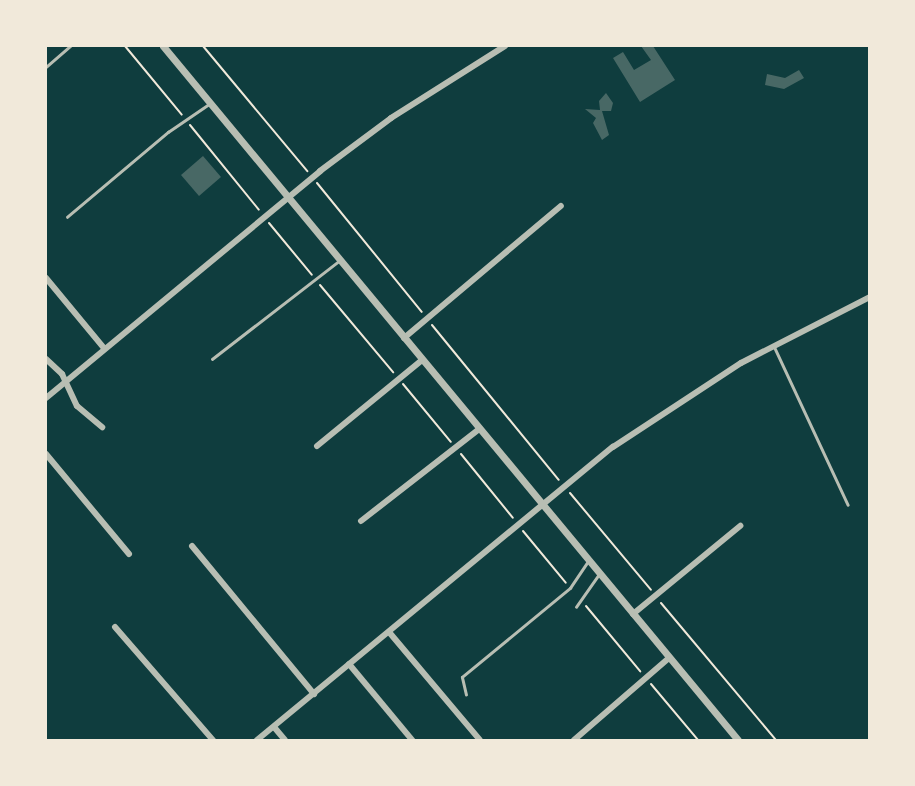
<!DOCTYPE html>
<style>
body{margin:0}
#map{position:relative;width:915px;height:786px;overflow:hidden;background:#0f3d3e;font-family:Ubuntu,sans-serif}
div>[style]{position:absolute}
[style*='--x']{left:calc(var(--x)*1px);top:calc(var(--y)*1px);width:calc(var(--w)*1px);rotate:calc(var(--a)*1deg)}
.building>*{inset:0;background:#486865}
.path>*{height:2px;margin:-1px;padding:0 1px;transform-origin:1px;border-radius:1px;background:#f1e9da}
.service>*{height:2.5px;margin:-1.25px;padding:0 1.25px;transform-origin:1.25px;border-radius:1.25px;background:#b8beb3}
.minor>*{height:6px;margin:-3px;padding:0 3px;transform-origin:3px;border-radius:3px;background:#b8beb3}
.tertiary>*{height:7px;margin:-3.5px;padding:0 3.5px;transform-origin:3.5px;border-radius:3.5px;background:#b8beb3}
span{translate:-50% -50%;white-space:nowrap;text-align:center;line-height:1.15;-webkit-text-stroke:5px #f1e9da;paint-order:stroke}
.frame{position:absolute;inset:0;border:47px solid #f1e9da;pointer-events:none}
</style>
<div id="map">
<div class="building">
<div style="clip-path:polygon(641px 46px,653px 46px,675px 80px,640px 102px,613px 58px,623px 52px,634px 70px,651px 60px)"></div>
<div style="clip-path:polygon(799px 70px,804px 78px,784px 89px,765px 85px,767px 74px,785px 78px)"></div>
<div style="clip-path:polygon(606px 93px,613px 103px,611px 111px,602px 111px,609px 135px,602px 140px,593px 123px,596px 118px,585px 109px,600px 110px,599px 101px)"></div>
<div style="clip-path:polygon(203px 156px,221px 177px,199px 196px,181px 175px)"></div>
</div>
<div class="path">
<div style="--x:125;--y:46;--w:89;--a:50.4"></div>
<div style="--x:203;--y:46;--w:163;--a:50.2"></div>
<div style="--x:190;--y:125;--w:109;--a:50.9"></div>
<div style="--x:317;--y:183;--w:166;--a:50.9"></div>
<div style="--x:269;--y:223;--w:67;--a:50.4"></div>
<div style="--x:320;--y:285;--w:114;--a:50"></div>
<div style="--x:432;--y:325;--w:200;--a:50.7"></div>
<div style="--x:403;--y:384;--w:75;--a:50.4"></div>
<div style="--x:461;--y:454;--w:82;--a:50.9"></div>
<div style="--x:570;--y:493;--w:126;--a:50.1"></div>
<div style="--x:523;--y:531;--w:67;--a:50.4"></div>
<div style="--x:661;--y:603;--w:179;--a:50"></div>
<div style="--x:586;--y:606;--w:85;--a:50.3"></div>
<div style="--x:651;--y:684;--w:73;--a:50"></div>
</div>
<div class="service">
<div style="--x:46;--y:67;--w:32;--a:-41"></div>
<div style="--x:67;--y:217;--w:132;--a:-40.1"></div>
<div style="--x:168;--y:132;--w:50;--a:-34.3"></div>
<div style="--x:774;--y:346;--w:175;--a:65"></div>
<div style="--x:212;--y:359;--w:162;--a:-37.7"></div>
<div style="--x:576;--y:607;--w:38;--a:-55"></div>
<div style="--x:466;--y:695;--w:18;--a:-103"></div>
<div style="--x:462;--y:677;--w:140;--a:-39.5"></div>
<div style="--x:570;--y:588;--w:32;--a:-56"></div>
</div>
<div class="minor">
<div style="--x:46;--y:278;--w:91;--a:50.4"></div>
<div style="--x:404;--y:338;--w:205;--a:-40.1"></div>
<div style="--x:46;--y:359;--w:22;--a:43"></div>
<div style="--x:62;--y:374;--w:35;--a:65"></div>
<div style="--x:77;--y:406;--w:33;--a:40"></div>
<div style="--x:46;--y:398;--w:356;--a:-39.6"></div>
<div style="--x:320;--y:171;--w:89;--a:-36.7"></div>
<div style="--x:391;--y:118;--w:135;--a:-32.3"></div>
<div style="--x:317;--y:446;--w:136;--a:-39.3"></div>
<div style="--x:46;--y:454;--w:130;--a:50.3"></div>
<div style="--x:361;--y:521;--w:150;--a:-37.9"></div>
<div style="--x:192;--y:546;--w:192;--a:50.5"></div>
<div style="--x:633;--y:614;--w:139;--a:-39.4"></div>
<div style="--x:115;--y:627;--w:150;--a:49.1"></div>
<div style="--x:389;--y:632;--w:141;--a:49.9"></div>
<div style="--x:349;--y:664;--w:99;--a:50.3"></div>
<div style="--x:274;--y:727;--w:17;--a:50"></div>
<div style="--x:257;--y:740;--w:461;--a:-39.5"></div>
<div style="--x:613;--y:447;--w:153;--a:-33.3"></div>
<div style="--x:741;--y:363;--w:145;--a:-27.1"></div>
<div style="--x:574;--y:740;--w:125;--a:-40.8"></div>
</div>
<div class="tertiary">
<div style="--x:163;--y:46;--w:901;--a:50.36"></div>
</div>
<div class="frame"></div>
</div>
